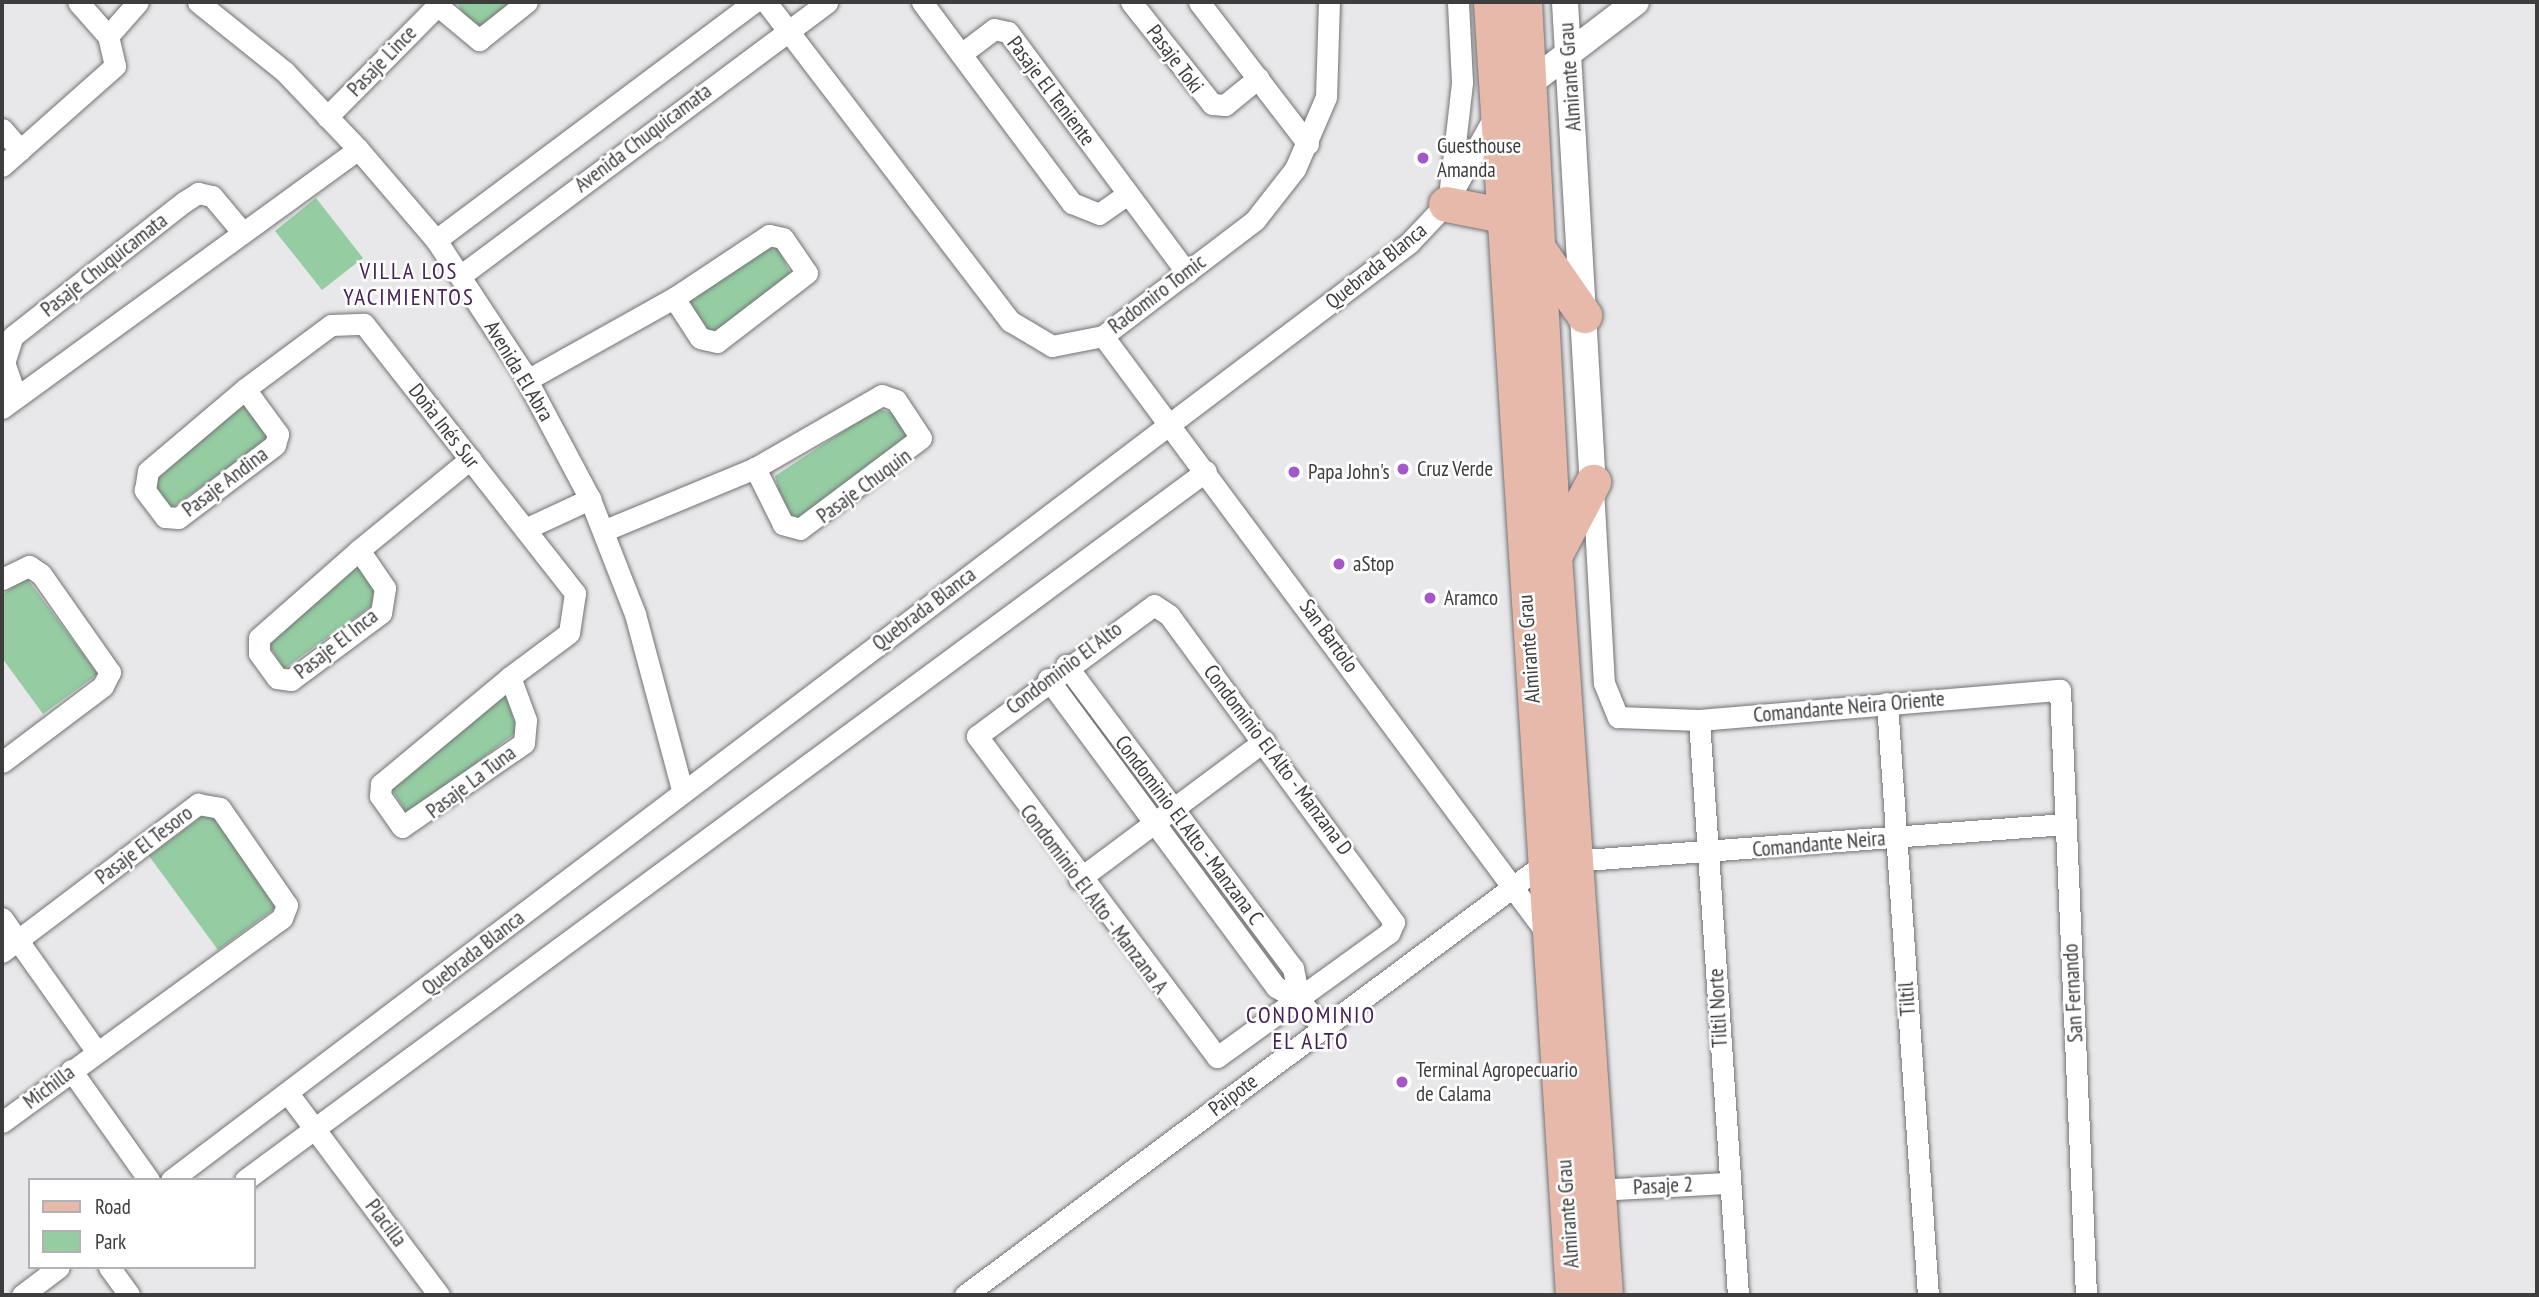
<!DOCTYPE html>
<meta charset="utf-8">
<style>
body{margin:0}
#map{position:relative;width:2539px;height:1297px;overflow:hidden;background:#e8e8ea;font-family:"PT Sans Narrow",sans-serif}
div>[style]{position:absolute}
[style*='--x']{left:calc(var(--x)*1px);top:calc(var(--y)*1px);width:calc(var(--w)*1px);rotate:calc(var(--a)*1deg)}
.green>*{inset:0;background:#95cca2}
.roads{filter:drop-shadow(0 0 2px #727274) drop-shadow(0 0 2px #727274)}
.minor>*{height:21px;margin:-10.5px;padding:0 10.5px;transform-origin:10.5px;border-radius:10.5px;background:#fff}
.tertiary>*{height:26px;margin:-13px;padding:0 13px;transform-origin:13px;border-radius:13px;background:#fff}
.primary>*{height:35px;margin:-17.5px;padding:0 17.5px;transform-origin:17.5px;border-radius:17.5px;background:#e6b9aa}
.dots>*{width:19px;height:19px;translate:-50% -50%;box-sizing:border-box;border:4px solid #fff;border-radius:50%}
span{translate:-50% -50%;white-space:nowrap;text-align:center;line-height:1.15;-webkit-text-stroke:5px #fff;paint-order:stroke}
.street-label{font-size:21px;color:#3d3d3e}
.poi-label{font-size:21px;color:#3d3d3e}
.left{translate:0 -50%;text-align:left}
.neighbourhood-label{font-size:23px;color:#472258;letter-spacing:2px}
.frame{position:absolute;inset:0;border:4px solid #3d3d3e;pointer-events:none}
.legend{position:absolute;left:28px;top:1178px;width:228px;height:91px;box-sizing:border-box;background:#fff;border:2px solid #b1b1b2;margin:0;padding:9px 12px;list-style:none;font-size:21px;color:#3d3d3e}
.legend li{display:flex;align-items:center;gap:14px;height:35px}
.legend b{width:35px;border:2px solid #b1b1b2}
</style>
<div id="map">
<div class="green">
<div style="clip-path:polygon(457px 2px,515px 2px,488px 26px,470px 26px)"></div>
<div style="clip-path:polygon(316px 198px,363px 258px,322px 290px,275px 231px)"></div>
<div style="clip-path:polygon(778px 248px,792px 277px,714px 332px,702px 330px,687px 304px,763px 249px)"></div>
<div style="clip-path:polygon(244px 402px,268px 439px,170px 509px,153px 483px)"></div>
<div style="clip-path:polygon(877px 409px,893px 413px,909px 440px,801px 520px,783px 511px,775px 476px)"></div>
<div style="clip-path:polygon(357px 561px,382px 598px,284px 669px,267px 642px)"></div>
<div style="clip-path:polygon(26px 577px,98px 674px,43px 714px,2px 658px,2px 595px)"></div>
<div style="clip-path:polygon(504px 689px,518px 731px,408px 815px,391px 788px)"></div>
<div style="clip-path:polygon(209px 811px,278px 906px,218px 950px,149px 856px)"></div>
</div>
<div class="roads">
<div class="minor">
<div style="--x:198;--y:2;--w:112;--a:38.8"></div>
<div style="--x:285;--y:72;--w:106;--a:46.5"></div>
<div style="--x:358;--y:149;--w:120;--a:49.4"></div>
<div style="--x:436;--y:240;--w:157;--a:56.7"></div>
<div style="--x:522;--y:371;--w:145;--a:62"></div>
<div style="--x:590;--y:499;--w:123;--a:68.6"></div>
<div style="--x:635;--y:614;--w:181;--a:75"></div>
<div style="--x:766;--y:2;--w:402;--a:52.6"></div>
<div style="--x:1010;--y:321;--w:49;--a:30.8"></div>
<div style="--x:1052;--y:346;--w:52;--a:-11.1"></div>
<div style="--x:1103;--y:336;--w:191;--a:-37.3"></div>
<div style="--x:1255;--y:220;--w:65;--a:-51.9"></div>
<div style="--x:1295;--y:169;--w:78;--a:-66.7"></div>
<div style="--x:1326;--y:97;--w:95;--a:-88.2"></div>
<div style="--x:922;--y:2;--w:251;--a:53.3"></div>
<div style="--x:1072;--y:203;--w:29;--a:22"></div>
<div style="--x:1099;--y:214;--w:35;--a:-35"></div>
<div style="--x:1131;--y:2;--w:130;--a:51.5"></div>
<div style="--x:1212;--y:104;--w:13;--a:4"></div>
<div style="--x:1225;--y:105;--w:43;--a:-39.3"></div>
<div style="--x:1199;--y:2;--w:179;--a:52.5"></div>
<div style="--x:437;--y:5;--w:55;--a:39.8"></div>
<div style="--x:479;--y:40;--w:61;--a:-38.4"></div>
<div style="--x:108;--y:36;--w:45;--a:-48.6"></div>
<div style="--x:961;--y:54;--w:41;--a:-37.1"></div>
<div style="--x:994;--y:29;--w:14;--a:12"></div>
<div style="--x:1008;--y:32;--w:300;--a:53.4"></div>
<div style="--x:327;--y:117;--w:162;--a:-45.3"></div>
<div style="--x:2;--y:129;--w:28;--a:49"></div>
<div style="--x:2;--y:166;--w:151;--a:-41.5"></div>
<div style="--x:115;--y:66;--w:31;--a:-103"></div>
<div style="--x:108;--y:36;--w:45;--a:-131.4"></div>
<div style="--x:1450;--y:188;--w:107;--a:-83.5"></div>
<div style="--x:1462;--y:82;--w:80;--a:-92.9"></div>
<div style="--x:436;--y:240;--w:397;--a:-36.8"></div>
<div style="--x:460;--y:276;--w:458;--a:-36.7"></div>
<div style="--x:1103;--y:336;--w:746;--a:53.39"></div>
<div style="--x:527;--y:380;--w:168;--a:-29.2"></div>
<div style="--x:674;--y:298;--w:114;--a:-33.6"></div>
<div style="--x:769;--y:235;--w:14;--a:12"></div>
<div style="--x:783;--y:238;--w:42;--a:55.6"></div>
<div style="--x:807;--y:273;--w:113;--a:142.5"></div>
<div style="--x:717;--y:342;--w:17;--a:-167"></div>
<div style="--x:700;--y:338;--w:48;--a:-123"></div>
<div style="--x:245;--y:389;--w:107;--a:-36.7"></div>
<div style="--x:331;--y:325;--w:33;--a:-2"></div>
<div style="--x:364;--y:324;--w:342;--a:51.9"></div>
<div style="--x:575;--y:593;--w:40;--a:98.5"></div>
<div style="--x:569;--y:633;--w:74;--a:143.3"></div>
<div style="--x:245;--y:389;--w:56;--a:53.7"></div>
<div style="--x:278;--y:434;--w:11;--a:105"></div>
<div style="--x:275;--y:445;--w:121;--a:143"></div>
<div style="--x:178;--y:518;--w:13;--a:-176"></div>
<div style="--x:165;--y:517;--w:34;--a:-127"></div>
<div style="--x:145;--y:490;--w:19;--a:-81"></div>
<div style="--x:148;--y:471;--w:127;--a:-40.2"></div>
<div style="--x:16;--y:397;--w:36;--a:-109"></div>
<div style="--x:4;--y:363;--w:28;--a:-72"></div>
<div style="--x:13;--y:336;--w:217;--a:-38.1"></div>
<div style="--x:184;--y:202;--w:17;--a:-33"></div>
<div style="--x:198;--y:193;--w:14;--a:12"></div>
<div style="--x:212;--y:196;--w:48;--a:50"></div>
<div style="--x:2;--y:408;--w:440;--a:-36"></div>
<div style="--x:1593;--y:488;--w:195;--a:86.8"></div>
<div style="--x:1604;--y:683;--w:37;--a:68"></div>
<div style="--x:1618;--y:717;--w:81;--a:2.1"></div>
<div style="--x:1699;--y:720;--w:362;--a:-4.8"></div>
<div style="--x:2060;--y:690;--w:606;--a:87.54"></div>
<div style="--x:525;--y:529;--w:72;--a:-24.8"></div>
<div style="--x:603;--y:531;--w:165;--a:-22.5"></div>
<div style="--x:755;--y:468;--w:146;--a:-29.9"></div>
<div style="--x:882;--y:395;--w:15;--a:20"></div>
<div style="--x:896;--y:400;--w:45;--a:56.7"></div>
<div style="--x:921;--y:438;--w:151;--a:143.1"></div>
<div style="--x:800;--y:529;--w:18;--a:-164"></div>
<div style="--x:783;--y:524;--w:63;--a:-116.6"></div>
<div style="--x:359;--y:550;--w:46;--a:55.6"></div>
<div style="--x:385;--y:588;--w:25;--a:99"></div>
<div style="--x:381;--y:613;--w:112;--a:143.3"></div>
<div style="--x:291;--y:680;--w:14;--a:-172"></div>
<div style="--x:277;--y:678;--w:31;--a:-126"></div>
<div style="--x:259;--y:653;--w:15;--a:-90"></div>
<div style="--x:259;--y:638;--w:133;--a:-41.3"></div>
<div style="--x:359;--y:550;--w:144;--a:-39.3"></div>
<div style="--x:2;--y:579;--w:30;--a:-26"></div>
<div style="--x:29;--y:566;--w:14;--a:34"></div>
<div style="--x:41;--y:574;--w:120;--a:54.9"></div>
<div style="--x:110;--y:672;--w:16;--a:117"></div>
<div style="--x:103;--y:686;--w:126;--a:143"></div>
<div style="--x:1154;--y:605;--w:18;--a:34"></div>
<div style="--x:1169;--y:615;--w:381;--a:53.8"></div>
<div style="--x:1394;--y:922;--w:12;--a:114"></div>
<div style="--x:1389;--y:933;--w:212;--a:144.2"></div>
<div style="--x:1217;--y:1057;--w:401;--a:-126.8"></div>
<div style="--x:977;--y:736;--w:220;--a:-36.5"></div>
<div style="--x:1066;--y:665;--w:379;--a:53.2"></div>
<div style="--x:1293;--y:968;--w:33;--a:79"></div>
<div style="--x:510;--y:677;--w:46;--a:69.6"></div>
<div style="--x:526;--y:720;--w:23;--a:95"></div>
<div style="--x:524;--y:743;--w:148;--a:145.5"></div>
<div style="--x:402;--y:827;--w:38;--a:-125"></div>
<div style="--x:380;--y:796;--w:12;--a:-85"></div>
<div style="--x:381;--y:784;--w:168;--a:-39.7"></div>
<div style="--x:1048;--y:679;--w:383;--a:53.5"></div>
<div style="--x:1276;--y:987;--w:26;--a:29"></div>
<div style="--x:1299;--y:1000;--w:37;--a:49"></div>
<div style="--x:1887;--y:703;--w:593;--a:86.04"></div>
<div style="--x:1699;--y:720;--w:576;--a:86.12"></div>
<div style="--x:1079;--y:879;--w:231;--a:-36.7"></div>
<div style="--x:2;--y:918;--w:163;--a:54.7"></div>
<div style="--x:2;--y:952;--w:246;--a:-37.1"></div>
<div style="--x:198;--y:804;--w:22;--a:10"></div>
<div style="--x:220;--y:808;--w:118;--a:55.4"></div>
<div style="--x:287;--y:905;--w:14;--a:111"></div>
<div style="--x:282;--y:918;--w:346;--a:143.9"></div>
<div style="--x:71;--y:1070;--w:135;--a:54.7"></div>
<div style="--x:290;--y:1096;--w:249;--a:53.2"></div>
<div style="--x:171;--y:1180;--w:1553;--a:-37.12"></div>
<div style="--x:1409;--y:243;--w:54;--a:-46.5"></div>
<div style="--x:1446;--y:204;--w:99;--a:-61.1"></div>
<div style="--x:245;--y:1180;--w:1194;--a:-36.42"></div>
<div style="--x:1598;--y:1190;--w:131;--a:-3.1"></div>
<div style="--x:109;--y:1267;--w:34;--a:54"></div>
<div style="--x:22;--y:1295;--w:46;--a:-37.1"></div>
<div style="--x:965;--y:1295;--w:723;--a:-36.68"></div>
<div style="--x:1545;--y:863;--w:521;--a:-4.29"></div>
</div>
<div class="tertiary">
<div style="--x:1565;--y:2;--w:481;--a:86.7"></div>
<div style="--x:1518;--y:92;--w:148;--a:-37.3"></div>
</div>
<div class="primary">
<div style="--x:1491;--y:2;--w:1296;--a:86.37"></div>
<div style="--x:1524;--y:2;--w:555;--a:86.9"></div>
<div style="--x:1554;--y:556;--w:741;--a:86.05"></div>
<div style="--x:1446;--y:204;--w:57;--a:11.1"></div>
<div style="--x:1537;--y:247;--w:83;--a:55.3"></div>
<div style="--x:1554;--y:556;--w:84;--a:-62.2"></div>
</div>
</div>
<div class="dots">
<div style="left:1423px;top:158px;background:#a556c8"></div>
<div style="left:1403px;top:469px;background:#a556c8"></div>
<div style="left:1294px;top:472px;background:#a556c8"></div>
<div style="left:1339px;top:564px;background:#a556c8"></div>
<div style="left:1430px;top:598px;background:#a556c8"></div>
<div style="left:1402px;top:1082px;background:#a556c8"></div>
</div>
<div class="street-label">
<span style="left:1175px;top:59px;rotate:53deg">Pasaje Toki</span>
<span style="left:382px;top:61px;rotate:-46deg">Pasaje Lince</span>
<span style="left:1570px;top:77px;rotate:-94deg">Almirante Grau</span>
<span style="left:1051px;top:91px;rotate:53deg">Pasaje El Teniente</span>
<span style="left:643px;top:138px;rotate:-37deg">Avenida Chuquicamata</span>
<span style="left:104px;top:265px;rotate:-38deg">Pasaje Chuquicamata</span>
<span style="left:1376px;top:266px;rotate:-39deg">Quebrada Blanca</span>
<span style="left:1157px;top:294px;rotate:-37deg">Radomiro Tomic</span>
<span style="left:519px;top:371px;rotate:59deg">Avenida El Abra</span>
<span style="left:444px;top:426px;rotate:52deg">Doña Inés Sur</span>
<span style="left:225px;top:482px;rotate:-37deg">Pasaje Andina</span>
<span style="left:864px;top:486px;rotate:-36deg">Pasaje Chuquin</span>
<span style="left:924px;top:609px;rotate:-37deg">Quebrada Blanca</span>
<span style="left:1329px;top:636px;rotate:54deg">San Bartolo</span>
<span style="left:336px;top:644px;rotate:-38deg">Pasaje El Inca</span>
<span style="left:1529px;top:649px;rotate:-94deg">Almirante Grau</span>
<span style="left:1064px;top:668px;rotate:-37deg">Condominio El Alto</span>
<span style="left:1849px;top:707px;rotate:-5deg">Comandante Neira Oriente</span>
<span style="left:1278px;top:760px;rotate:53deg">Condominio El Alto - Manzana D</span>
<span style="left:471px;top:782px;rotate:-37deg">Pasaje La Tuna</span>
<span style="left:1189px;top:830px;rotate:53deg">Condominio El Alto - Manzana C</span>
<span style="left:1819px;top:844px;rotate:-5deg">Comandante Neira</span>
<span style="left:144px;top:845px;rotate:-37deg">Pasaje El Tesoro</span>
<span style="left:1094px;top:899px;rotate:53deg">Condominio El Alto - Manzana A</span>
<span style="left:473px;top:953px;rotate:-38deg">Quebrada Blanca</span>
<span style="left:2073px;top:993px;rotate:-93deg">San Fernando</span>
<span style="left:1907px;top:999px;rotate:-94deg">Tiltil</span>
<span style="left:1718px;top:1008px;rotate:-93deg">Tiltil Norte</span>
<span style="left:49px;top:1087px;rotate:-37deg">Michilla</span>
<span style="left:1233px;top:1095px;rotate:-37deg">Paipote</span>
<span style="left:1663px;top:1186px;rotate:-3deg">Pasaje 2</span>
<span style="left:1568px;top:1214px;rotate:-94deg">Almirante Grau</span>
<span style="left:386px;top:1223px;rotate:53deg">Placilla</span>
</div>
<div class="poi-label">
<span class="left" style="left:1437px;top:158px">Guesthouse<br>Amanda</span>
<span class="left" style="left:1417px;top:469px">Cruz Verde</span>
<span class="left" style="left:1308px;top:472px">Papa John's</span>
<span class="left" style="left:1353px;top:564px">aStop</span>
<span class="left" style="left:1444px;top:598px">Aramco</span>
<span class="left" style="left:1416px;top:1082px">Terminal Agropecuario<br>de Calama</span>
</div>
<div class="neighbourhood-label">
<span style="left:409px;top:284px">VILLA LOS<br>YACIMIENTOS</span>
<span style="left:1311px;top:1028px">CONDOMINIO<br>EL ALTO</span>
</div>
<div class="frame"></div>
<ul class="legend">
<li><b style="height:9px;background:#e6b9aa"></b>Road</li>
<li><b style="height:19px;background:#95cca2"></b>Park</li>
</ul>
</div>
